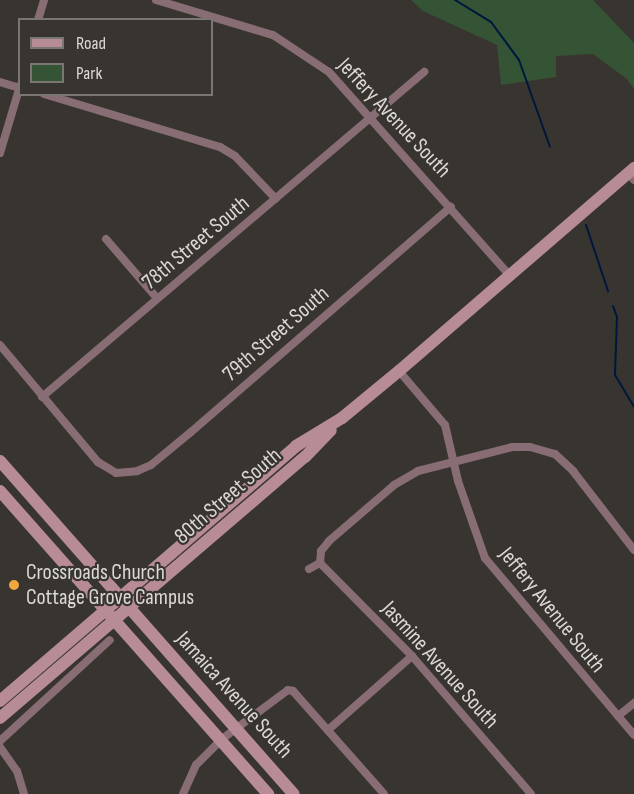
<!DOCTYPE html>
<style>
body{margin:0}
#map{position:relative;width:634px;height:794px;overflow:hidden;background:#383531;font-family:"Sofia Sans Condensed",sans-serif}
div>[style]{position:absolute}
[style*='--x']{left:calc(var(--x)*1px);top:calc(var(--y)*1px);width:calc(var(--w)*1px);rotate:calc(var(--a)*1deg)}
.green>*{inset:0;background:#355335}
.stream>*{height:2px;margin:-1px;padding:0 1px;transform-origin:1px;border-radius:1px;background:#00173d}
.street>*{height:8px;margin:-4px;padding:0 4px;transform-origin:4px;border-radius:4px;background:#896d74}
.secondary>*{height:12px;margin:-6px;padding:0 6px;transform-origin:6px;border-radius:6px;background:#b88c96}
.dots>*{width:16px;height:16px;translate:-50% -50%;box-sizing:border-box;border:3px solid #383531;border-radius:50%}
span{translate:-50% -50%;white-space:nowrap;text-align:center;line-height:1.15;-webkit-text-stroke:4.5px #383531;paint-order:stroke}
.street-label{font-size:22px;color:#dbd8d6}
.poi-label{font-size:22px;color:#dbd8d6}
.left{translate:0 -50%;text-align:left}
.legend{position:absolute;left:18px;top:18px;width:195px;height:78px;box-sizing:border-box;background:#383531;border:2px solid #797673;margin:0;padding:8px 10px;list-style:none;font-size:18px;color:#dbd8d6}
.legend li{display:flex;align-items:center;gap:12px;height:30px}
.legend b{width:30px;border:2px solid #797673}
</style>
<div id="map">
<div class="green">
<div style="clip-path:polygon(411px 0,593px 0,634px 43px,634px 89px,627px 79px,593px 54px,556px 56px,556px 77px,501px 85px,497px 45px,423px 11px)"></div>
</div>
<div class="stream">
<div style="--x:455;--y:0;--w:42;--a:31.4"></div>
<div style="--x:491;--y:22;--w:47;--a:53.6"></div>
<div style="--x:519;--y:60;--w:92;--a:70.4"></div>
<div style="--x:586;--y:225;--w:70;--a:71.6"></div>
<div style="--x:613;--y:306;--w:12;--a:70"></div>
<div style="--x:617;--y:317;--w:58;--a:92"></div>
<div style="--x:615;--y:375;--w:37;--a:59"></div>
</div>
<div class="street">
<div style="--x:156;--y:0;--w:122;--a:16.7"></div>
<div style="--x:273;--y:35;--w:67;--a:33.5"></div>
<div style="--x:329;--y:72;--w:273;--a:48.4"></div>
<div style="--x:38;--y:20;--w:21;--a:-73"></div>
<div style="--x:0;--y:82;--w:21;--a:17"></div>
<div style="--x:44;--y:94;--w:184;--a:16.8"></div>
<div style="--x:220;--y:147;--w:17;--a:31"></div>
<div style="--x:235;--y:156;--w:59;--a:46.4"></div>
<div style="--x:0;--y:153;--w:70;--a:-73.4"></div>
<div style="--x:628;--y:173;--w:9;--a:49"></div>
<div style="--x:106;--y:239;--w:78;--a:49.2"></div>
<div style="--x:0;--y:345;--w:153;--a:50.1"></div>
<div style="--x:98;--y:462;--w:21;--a:31"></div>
<div style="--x:116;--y:473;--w:21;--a:-5"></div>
<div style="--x:137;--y:471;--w:15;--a:-23"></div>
<div style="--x:151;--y:465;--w:52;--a:-39.5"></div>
<div style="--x:191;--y:432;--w:344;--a:-40.9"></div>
<div style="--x:399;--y:371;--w:71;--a:49.6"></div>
<div style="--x:445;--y:425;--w:57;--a:76.9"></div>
<div style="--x:458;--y:481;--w:82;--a:70.7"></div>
<div style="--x:485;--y:558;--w:231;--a:49.9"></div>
<div style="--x:42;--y:397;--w:502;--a:-40.39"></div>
<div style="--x:320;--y:563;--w:12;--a:-85"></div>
<div style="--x:321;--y:551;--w:13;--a:-51"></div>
<div style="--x:329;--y:541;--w:86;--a:-40.7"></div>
<div style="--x:394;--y:485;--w:28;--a:-30"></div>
<div style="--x:418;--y:471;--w:97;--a:-14.3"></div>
<div style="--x:512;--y:447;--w:18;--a:0"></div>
<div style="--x:530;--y:447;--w:26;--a:16"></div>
<div style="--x:555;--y:454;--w:25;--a:43"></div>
<div style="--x:573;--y:471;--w:100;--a:52.3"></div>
<div style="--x:320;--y:563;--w:131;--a:45.3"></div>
<div style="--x:412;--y:656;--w:182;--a:49.2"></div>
<div style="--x:309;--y:569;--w:13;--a:-29"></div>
<div style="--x:618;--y:716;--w:21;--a:-39"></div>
<div style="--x:328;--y:730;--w:112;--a:-41.4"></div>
<div style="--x:0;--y:741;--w:149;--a:-42.6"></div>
<div style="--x:0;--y:747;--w:29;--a:55"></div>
<div style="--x:17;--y:771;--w:24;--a:73"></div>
<div style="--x:183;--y:794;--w:32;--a:-66"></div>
<div style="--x:196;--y:765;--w:37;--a:-45"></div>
<div style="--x:222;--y:739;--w:82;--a:-36.6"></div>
<div style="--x:288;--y:690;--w:5;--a:11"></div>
<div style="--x:293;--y:691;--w:137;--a:48.5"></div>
</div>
<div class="secondary">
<div style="--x:0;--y:461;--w:444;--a:48.6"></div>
<div style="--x:0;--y:491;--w:405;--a:48.5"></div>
<div style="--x:0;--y:701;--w:391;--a:-40.7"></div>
<div style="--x:296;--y:446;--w:54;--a:-31.3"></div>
<div style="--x:342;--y:418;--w:74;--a:-39.5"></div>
<div style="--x:399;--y:371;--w:311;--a:-40.8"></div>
<div style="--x:0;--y:718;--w:401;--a:-40.6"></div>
<div style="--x:305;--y:457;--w:37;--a:-46"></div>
</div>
<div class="dots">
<div style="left:14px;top:585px;background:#f1a640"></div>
</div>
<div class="street-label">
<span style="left:394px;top:118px;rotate:47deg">Jeffery Avenue South</span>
<span style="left:196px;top:243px;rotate:-40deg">78th Street South</span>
<span style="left:276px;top:334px;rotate:-41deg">79th Street South</span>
<span style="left:228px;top:496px;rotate:-41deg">80th Street South</span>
<span style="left:552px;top:610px;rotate:51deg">Jeffery Avenue South</span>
<span style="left:440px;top:665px;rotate:48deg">Jasmine Avenue South</span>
<span style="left:234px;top:695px;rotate:48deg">Jamaica Avenue South</span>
</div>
<div class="poi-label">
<span class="left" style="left:26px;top:585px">Crossroads Church<br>Cottage Grove Campus</span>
</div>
<ul class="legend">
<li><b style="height:8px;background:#b88c96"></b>Road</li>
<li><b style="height:16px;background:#355335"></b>Park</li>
</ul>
</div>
